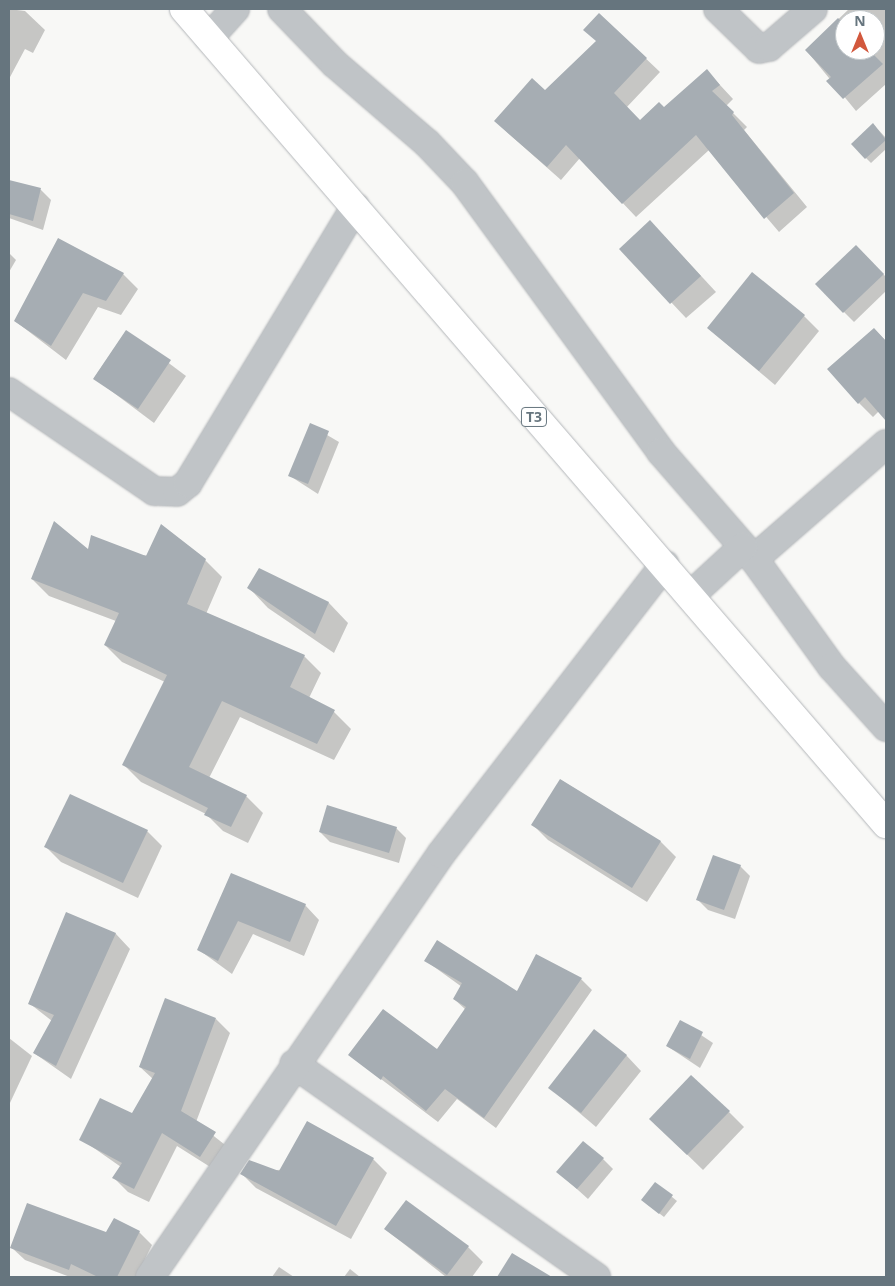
<!DOCTYPE html>
<style>
body{margin:0}
#map{position:relative;width:895px;height:1286px;overflow:hidden;background:#f8f8f6;font-family:"Noto Sans",sans-serif}
div>[style]{position:absolute}
[style*='--x']{left:calc(var(--x)*1px);top:calc(var(--y)*1px);width:calc(var(--w)*1px);rotate:calc(var(--a)*1deg)}
.shadow>*{inset:0;background:#0003}
.building>*{inset:0;background:#a6adb3}
.roads{filter:drop-shadow(0 0 1px #b4b7ba) drop-shadow(0 0 1px #b4b7ba)}
.minor>*{height:28px;margin:-14px;padding:0 14px;transform-origin:14px;border-radius:14px;background:#c0c4c7}
.trunk>*{height:28px;margin:-14px;padding:0 14px;transform-origin:14px;border-radius:14px;background:#fff}
span{translate:-50% -50%;white-space:nowrap;text-align:center;line-height:1.15;-webkit-text-stroke:5px #fff;paint-order:stroke}
.shield-label span{padding:1px 4px;background:#fff;border:1px solid;border-radius:4px;-webkit-text-stroke-width:0}
.shield-label{font-size:14px;color:#66757e;font-weight:700}
.frame{position:absolute;inset:0;border:10px solid #66757e;pointer-events:none}
.north{position:absolute;left:835px;top:10px;width:50px;height:50px;box-sizing:border-box;background:#fff;border:1px solid #c2c8cb;border-radius:50%;rotate:0deg;font-size:14px;font-weight:700;line-height:20px;text-align:center;color:#66757e}
.north::after{content:'';display:block;margin:auto;width:18px;height:22px;background:#d2583d;clip-path:polygon(50% 0,100% 100%,50% 72%,0 100%)}
</style>
<div id="map">
<div class="shadow">
<div style="clip-path:polygon(9px 9px,25px 11px,45px 30px,33px 53px,25px 49px,9px 79px)"></div>
<div style="clip-path:polygon(evenodd,849px 9px,886px 9px,886px 84px,856px 111px,806px 50px,849px 9px,845px 20px,875px 20px,875px 50px,845px 50px,845px 20px)"></div>
<div style="clip-path:polygon(599px 14px,660px 72px,626px 108px,640px 121px,664px 109px,707px 71px,733px 99px,726px 106px,747px 127px,744px 130px,807px 207px,779px 232px,709px 150px,636px 217px,580px 158px,561px 180px,509px 134px,496px 121px,545px 91px,597px 42px)"></div>
<div style="clip-path:polygon(873px 124px,886px 138px,886px 149px,871px 163px,852px 144px)"></div>
<div style="clip-path:polygon(10px 181px,41px 190px,51px 200px,43px 230px,9px 218px)"></div>
<div style="clip-path:polygon(665px 237px,716px 292px,686px 318px,621px 249px)"></div>
<div style="clip-path:polygon(856px 246px,886px 277px,886px 291px,854px 322px,816px 284px)"></div>
<div style="clip-path:polygon(9px 253px,16px 260px,9px 272px)"></div>
<div style="clip-path:polygon(123px 274px,138px 289px,121px 315px,98px 307px,66px 360px,15px 321px)"></div>
<div style="clip-path:polygon(804px 316px,819px 331px,775px 385px,708px 328px)"></div>
<div style="clip-path:polygon(874px 329px,886px 341px,886px 419px,879px 411px,873px 417px,859px 403px)"></div>
<div style="clip-path:polygon(126px 331px,186px 376px,154px 423px,94px 378px)"></div>
<div style="clip-path:polygon(310px 425px,339px 442px,318px 494px,290px 476px)"></div>
<div style="clip-path:polygon(89px 551px,205px 560px,222px 577px,206px 614px,304px 656px,321px 673px,309px 698px,334px 712px,351px 729px,334px 760px,240px 717px,209px 778px,246px 796px,263px 813px,248px 843px,223px 831px,206px 814px,141px 782px,124px 765px,165px 682px,122px 662px,105px 645px,116px 621px,49px 596px,32px 579px)"></div>
<div style="clip-path:polygon(259px 570px,329px 603px,348px 623px,334px 653px,268px 608px,249px 588px)"></div>
<div style="clip-path:polygon(561px 780px,661px 842px,676px 857px,647px 902px,548px 840px,533px 825px)"></div>
<div style="clip-path:polygon(396px 828px,406px 838px,399px 863px,330px 842px,320px 832px)"></div>
<div style="clip-path:polygon(147px 831px,162px 846px,138px 898px,61px 862px,46px 847px)"></div>
<div style="clip-path:polygon(740px 866px,750px 876px,735px 919px,708px 910px,698px 900px)"></div>
<div style="clip-path:polygon(231px 874px,305px 905px,319px 920px,304px 956px,253px 934px,232px 974px,199px 950px)"></div>
<div style="clip-path:polygon(67px 914px,116px 934px,130px 949px,71px 1079px,34px 1053px,52px 1021px,29px 1003px)"></div>
<div style="clip-path:polygon(537px 956px,581px 979px,592px 990px,496px 1128px,457px 1099px,438px 1122px,349px 1055px,437px 1051px,466px 1010px,454px 999px,462px 987px,426px 961px,518px 992px)"></div>
<div style="clip-path:polygon(216px 1019px,230px 1033px,196px 1122px,229px 1148px,215px 1170px,177px 1146px,149px 1202px,128px 1192px,114px 1178px,121px 1167px,81px 1139px,132px 1115px,153px 1079px,140px 1067px)"></div>
<div style="clip-path:polygon(680px 1021px,713px 1043px,700px 1068px,667px 1046px)"></div>
<div style="clip-path:polygon(9px 1038px,32px 1056px,9px 1105px)"></div>
<div style="clip-path:polygon(626px 1055px,641px 1071px,596px 1127px,550px 1088px)"></div>
<div style="clip-path:polygon(729px 1112px,744px 1127px,703px 1170px,666px 1134px)"></div>
<div style="clip-path:polygon(373px 1159px,387px 1173px,351px 1239px,256px 1188px,242px 1174px)"></div>
<div style="clip-path:polygon(603px 1159px,613px 1169px,588px 1199px,558px 1172px)"></div>
<div style="clip-path:polygon(655px 1183px,677px 1201px,664px 1217px,647px 1204px)"></div>
<div style="clip-path:polygon(385px 1229px,468px 1247px,483px 1262px,472px 1277px,446px 1277px)"></div>
<div style="clip-path:polygon(139px 1232px,152px 1245px,136px 1277px,70px 1277px,25px 1260px,11px 1247px)"></div>
<div style="clip-path:polygon(512px 1254px,550px 1277px,499px 1277px)"></div>
<div style="clip-path:polygon(279px 1267px,294px 1277px,272px 1277px)"></div>
<div style="clip-path:polygon(350px 1269px,360px 1277px,344px 1277px)"></div>
</div>
<div class="building">
<div style="clip-path:polygon(599px 13px,647px 58px,614px 93px,640px 120px,659px 102px,664px 107px,707px 69px,720px 85px,712px 91px,734px 112px,732px 115px,794px 193px,764px 219px,696px 135px,622px 204px,566px 145px,547px 167px,494px 121px,532px 78px,545px 90px,596px 41px,583px 30px)"></div>
<div style="clip-path:polygon(838px 18px,845px 25px,845px 50px,869px 50px,883px 64px,843px 99px,826px 81px,831px 77px,805px 50px)"></div>
<div style="clip-path:polygon(873px 123px,886px 140px,865px 159px,851px 144px)"></div>
<div style="clip-path:polygon(9px 180px,41px 188px,33px 221px,9px 214px)"></div>
<div style="clip-path:polygon(650px 220px,701px 276px,670px 304px,619px 249px)"></div>
<div style="clip-path:polygon(58px 238px,124px 273px,106px 301px,83px 293px,51px 346px,14px 321px)"></div>
<div style="clip-path:polygon(856px 245px,884px 274px,843px 313px,815px 284px)"></div>
<div style="clip-path:polygon(752px 272px,805px 315px,759px 371px,707px 328px)"></div>
<div style="clip-path:polygon(874px 328px,886px 341px,886px 421px,865px 397px,858px 404px,827px 369px)"></div>
<div style="clip-path:polygon(126px 330px,171px 360px,138px 409px,93px 379px)"></div>
<div style="clip-path:polygon(310px 423px,329px 431px,308px 484px,288px 476px)"></div>
<div style="clip-path:polygon(54px 521px,88px 549px,91px 535px,146px 556px,161px 524px,206px 559px,187px 604px,305px 655px,290px 687px,335px 710px,317px 744px,222px 701px,189px 767px,247px 795px,231px 827px,204px 815px,208px 808px,122px 765px,167px 675px,104px 645px,119px 613px,31px 579px)"></div>
<div style="clip-path:polygon(259px 568px,329px 602px,315px 634px,247px 588px)"></div>
<div style="clip-path:polygon(560px 779px,661px 841px,632px 888px,531px 825px)"></div>
<div style="clip-path:polygon(70px 794px,148px 830px,123px 883px,44px 847px)"></div>
<div style="clip-path:polygon(327px 805px,397px 827px,389px 853px,319px 832px)"></div>
<div style="clip-path:polygon(713px 855px,741px 865px,724px 910px,696px 900px)"></div>
<div style="clip-path:polygon(231px 873px,306px 904px,290px 942px,238px 921px,218px 961px,197px 950px)"></div>
<div style="clip-path:polygon(66px 912px,116px 933px,56px 1066px,33px 1053px,54px 1015px,28px 1004px)"></div>
<div style="clip-path:polygon(437px 940px,517px 991px,536px 954px,582px 978px,484px 1118px,445px 1089px,426px 1111px,383px 1076px,381px 1080px,348px 1055px,383px 1009px,437px 1049px,466px 1007px,453px 999px,462px 983px,424px 961px)"></div>
<div style="clip-path:polygon(165px 998px,216px 1018px,181px 1111px,216px 1132px,200px 1157px,162px 1133px,134px 1189px,112px 1178px,122px 1163px,79px 1140px,100px 1098px,132px 1113px,155px 1073px,139px 1067px)"></div>
<div style="clip-path:polygon(680px 1020px,703px 1032px,690px 1059px,666px 1046px)"></div>
<div style="clip-path:polygon(594px 1029px,627px 1055px,581px 1113px,548px 1088px)"></div>
<div style="clip-path:polygon(691px 1075px,730px 1111px,687px 1155px,649px 1119px)"></div>
<div style="clip-path:polygon(307px 1121px,374px 1158px,336px 1226px,240px 1174px,249px 1160px,279px 1171px)"></div>
<div style="clip-path:polygon(583px 1141px,604px 1158px,577px 1189px,556px 1172px)"></div>
<div style="clip-path:polygon(655px 1182px,673px 1195px,659px 1214px,641px 1200px)"></div>
<div style="clip-path:polygon(406px 1200px,469px 1246px,447px 1275px,384px 1229px)"></div>
<div style="clip-path:polygon(27px 1203px,106px 1232px,114px 1218px,140px 1231px,117px 1277px,98px 1277px,71px 1264px,69px 1270px,10px 1248px)"></div>
<div style="clip-path:polygon(512px 1253px,552px 1277px,497px 1277px)"></div>
</div>
<div class="roads">
<div class="minor">
<div style="--x:282;--y:9;--w:76;--a:46.1"></div>
<div style="--x:335;--y:64;--w:121;--a:40.7"></div>
<div style="--x:427;--y:143;--w:55;--a:46.5"></div>
<div style="--x:465;--y:183;--w:333;--a:53.9"></div>
<div style="--x:661;--y:452;--w:142;--a:49"></div>
<div style="--x:754;--y:559;--w:133;--a:54.2"></div>
<div style="--x:832;--y:667;--w:81;--a:48"></div>
<div style="--x:718;--y:9;--w:57;--a:44.3"></div>
<div style="--x:759;--y:49;--w:10;--a:-11"></div>
<div style="--x:769;--y:47;--w:58;--a:-40.8"></div>
<div style="--x:209;--y:38;--w:39;--a:-48"></div>
<div style="--x:9;--y:392;--w:176;--a:34.3"></div>
<div style="--x:154;--y:491;--w:23;--a:2"></div>
<div style="--x:177;--y:492;--w:14;--a:-39"></div>
<div style="--x:188;--y:483;--w:323;--a:-58.8"></div>
<div style="--x:754;--y:559;--w:175;--a:-41.1"></div>
<div style="--x:691;--y:595;--w:71;--a:-42.7"></div>
<div style="--x:294;--y:1064;--w:370;--a:35.2"></div>
<div style="--x:150;--y:1277;--w:513;--a:-55.47"></div>
<div style="--x:441;--y:854;--w:366;--a:-52.3"></div>
</div>
<div class="trunk">
<div style="--x:184;--y:9;--w:1076;--a:49.26"></div>
</div>
</div>
<div class="shield-label">
<span style="left:534px;top:417px">T3</span>
</div>
<div class="frame"></div>
<div class="north">N</div>
</div>
